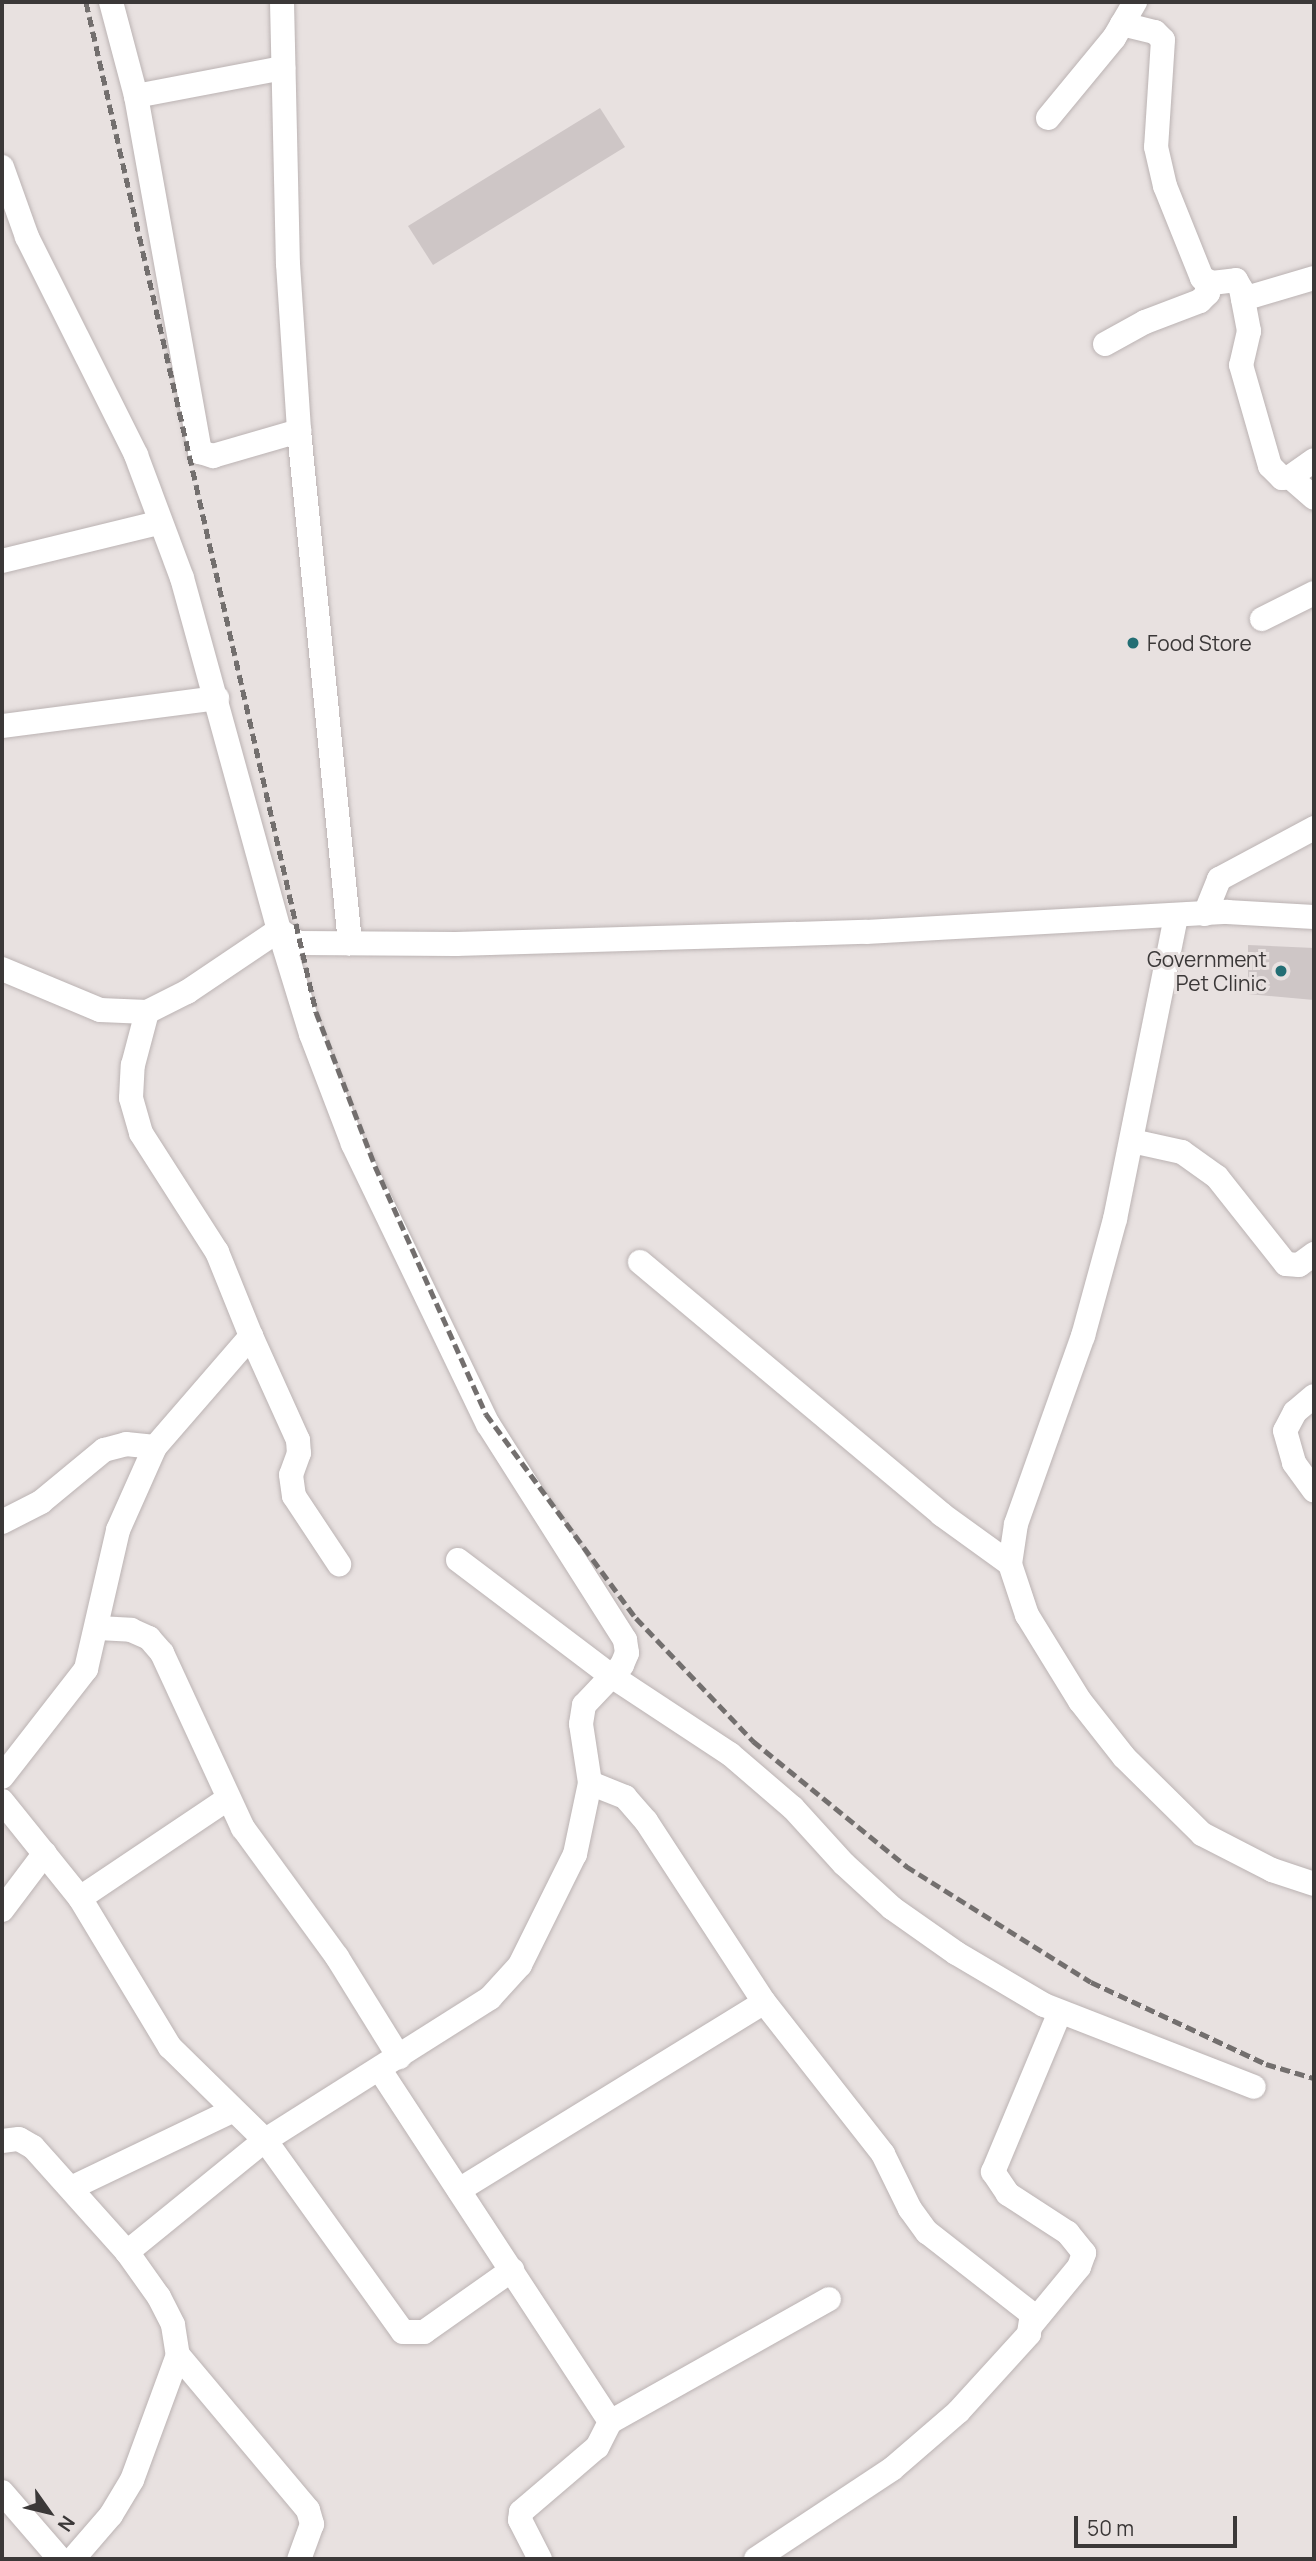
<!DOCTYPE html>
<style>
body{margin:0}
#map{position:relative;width:1316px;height:2561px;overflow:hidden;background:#e8e1e0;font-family:Manrope,sans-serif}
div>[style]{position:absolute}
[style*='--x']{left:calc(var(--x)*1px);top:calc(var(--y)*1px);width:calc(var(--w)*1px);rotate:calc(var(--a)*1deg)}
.building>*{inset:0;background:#cec6c6}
.roads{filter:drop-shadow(0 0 2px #bbb3b3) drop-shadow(0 0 2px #bbb3b3)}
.minor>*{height:24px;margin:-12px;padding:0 12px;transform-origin:12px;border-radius:12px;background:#fff}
.rail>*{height:5px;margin-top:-2.5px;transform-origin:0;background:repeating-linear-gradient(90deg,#736f6e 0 10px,transparent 0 15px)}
.dots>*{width:19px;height:19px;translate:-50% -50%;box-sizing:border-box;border:4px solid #e8e1e0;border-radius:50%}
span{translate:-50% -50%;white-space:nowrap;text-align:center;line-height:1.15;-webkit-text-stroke:6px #e8e1e0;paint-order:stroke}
.poi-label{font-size:21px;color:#3b3838}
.left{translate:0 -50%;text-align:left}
.right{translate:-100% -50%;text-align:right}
.frame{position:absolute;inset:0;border:4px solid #3b3838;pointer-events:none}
.north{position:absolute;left:14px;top:2477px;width:70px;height:70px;-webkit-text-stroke:5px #e8e1e0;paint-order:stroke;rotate:124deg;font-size:19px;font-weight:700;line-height:28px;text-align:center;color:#3b3838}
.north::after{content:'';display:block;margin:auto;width:24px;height:32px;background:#3b3838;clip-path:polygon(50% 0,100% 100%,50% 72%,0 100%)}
.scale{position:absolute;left:1074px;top:2516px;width:163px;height:32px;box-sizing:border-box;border:4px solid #3b3838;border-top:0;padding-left:9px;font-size:21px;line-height:24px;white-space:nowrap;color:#3b3838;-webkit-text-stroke:5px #e8e1e0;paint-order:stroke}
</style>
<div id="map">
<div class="building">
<div style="clip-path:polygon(600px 108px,625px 147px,433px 265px,408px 226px)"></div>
<div style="clip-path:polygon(1248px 945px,1314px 948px,1314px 1000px,1248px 994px)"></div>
</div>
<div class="roads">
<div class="minor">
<div style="--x:111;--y:2;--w:97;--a:75.1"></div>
<div style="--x:136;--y:96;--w:362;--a:79.8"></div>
<div style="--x:200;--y:452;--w:14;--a:17"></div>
<div style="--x:213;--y:456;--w:90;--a:-16.2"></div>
<div style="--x:282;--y:2;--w:262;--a:88.7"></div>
<div style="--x:288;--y:264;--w:167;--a:86.2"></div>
<div style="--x:299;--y:431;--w:515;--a:84.31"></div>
<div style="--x:1122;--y:24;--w:34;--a:14"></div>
<div style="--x:1155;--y:32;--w:11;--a:45"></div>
<div style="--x:1163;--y:40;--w:107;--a:93.7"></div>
<div style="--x:1156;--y:147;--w:40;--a:77"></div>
<div style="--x:1165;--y:186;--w:99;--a:68.1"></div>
<div style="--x:1202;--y:278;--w:11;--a:27"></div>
<div style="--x:1212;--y:283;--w:24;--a:-7"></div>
<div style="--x:1236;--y:280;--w:10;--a:61"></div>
<div style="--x:1241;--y:289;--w:43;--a:79.2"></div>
<div style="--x:1249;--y:331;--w:35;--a:103"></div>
<div style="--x:1241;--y:365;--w:105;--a:74"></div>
<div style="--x:1270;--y:466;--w:17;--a:45"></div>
<div style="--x:1282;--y:478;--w:8;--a:-7"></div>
<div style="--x:1290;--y:477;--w:29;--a:-35"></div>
<div style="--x:136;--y:96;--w:150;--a:-10.8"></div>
<div style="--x:1048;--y:118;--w:104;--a:-50.5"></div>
<div style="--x:1114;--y:38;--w:42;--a:-59.7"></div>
<div style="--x:2;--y:167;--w:74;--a:70.3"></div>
<div style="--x:27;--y:237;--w:244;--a:63.4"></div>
<div style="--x:136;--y:455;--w:131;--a:69.5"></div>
<div style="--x:182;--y:578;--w:365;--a:74.6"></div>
<div style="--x:279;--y:930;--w:109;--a:72.9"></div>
<div style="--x:311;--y:1034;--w:118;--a:69.1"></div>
<div style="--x:353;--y:1144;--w:311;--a:64.3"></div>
<div style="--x:488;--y:1424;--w:256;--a:57.6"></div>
<div style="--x:625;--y:1640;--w:13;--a:81"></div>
<div style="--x:627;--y:1653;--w:13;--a:113"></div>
<div style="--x:622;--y:1665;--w:55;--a:133.5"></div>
<div style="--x:584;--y:1705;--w:19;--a:99"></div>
<div style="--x:581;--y:1724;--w:60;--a:81.3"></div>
<div style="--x:590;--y:1783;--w:73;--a:101.9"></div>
<div style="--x:575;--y:1854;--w:124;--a:116.4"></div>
<div style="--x:520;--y:1965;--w:45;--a:132.3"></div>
<div style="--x:490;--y:1998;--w:266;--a:147.7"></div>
<div style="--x:265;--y:2140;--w:236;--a:54.3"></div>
<div style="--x:403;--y:2332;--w:21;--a:0"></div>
<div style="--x:424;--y:2332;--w:108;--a:-35.2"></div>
<div style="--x:1243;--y:299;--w:74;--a:-16.5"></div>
<div style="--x:1105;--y:344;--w:46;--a:-28.8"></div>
<div style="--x:1145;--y:322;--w:59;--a:-20.9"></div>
<div style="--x:1200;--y:301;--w:11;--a:-45"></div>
<div style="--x:1208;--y:293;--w:11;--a:-100"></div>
<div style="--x:1290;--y:477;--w:32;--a:41"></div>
<div style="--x:2;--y:561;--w:161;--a:-13.7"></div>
<div style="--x:1262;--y:619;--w:58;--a:-26.6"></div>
<div style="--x:2;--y:726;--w:217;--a:-7.4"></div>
<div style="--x:1205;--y:914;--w:38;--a:-68"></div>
<div style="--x:1219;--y:879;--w:108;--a:-28.2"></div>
<div style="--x:2;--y:969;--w:106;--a:22.7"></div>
<div style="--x:100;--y:1010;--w:47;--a:2.4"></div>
<div style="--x:147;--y:1012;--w:45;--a:-26.6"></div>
<div style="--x:187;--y:992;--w:111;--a:-34"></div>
<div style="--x:279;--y:930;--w:23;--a:34"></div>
<div style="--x:298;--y:943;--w:158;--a:0.4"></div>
<div style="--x:456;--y:944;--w:410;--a:-1.7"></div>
<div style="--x:866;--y:932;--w:362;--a:-3.2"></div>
<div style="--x:1227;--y:912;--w:87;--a:3.3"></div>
<div style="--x:1132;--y:1141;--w:51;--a:12.4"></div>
<div style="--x:1182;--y:1152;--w:43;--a:35.5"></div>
<div style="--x:1217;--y:1177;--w:111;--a:51.6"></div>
<div style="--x:1286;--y:1264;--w:13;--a:4"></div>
<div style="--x:1299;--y:1265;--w:19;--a:-36"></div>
<div style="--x:640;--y:1262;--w:393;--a:39.9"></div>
<div style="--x:941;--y:1514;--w:85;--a:35.9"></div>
<div style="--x:1010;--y:1564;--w:54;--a:71.6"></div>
<div style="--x:1027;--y:1615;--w:101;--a:58.4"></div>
<div style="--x:1080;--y:1701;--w:71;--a:51.8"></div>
<div style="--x:1124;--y:1757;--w:110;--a:44.6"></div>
<div style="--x:1202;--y:1834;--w:79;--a:27.2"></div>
<div style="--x:1272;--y:1870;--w:44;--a:18.4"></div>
<div style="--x:251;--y:1336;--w:114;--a:65.7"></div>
<div style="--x:298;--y:1440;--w:13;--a:86"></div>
<div style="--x:299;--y:1453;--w:23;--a:110"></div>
<div style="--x:291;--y:1475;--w:21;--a:82"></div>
<div style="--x:294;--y:1496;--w:82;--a:56.5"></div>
<div style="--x:1314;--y:1396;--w:25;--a:140"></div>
<div style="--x:1295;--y:1412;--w:21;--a:118"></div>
<div style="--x:1285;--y:1431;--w:33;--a:74"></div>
<div style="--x:1294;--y:1463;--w:34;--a:54"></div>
<div style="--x:2;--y:1522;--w:44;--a:-27.1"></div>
<div style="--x:41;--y:1502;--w:82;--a:-39.5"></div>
<div style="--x:104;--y:1450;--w:23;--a:-15"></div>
<div style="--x:126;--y:1444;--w:29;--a:6"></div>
<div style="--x:458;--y:1560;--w:191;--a:37.1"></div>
<div style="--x:610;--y:1675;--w:144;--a:33.4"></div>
<div style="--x:730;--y:1754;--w:83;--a:40.6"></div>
<div style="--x:793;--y:1808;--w:76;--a:47.7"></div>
<div style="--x:844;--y:1864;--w:65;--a:42.5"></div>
<div style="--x:892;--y:1908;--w:78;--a:35.1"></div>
<div style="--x:956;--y:1953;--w:102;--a:30.6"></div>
<div style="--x:1044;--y:2005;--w:225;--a:21.3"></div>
<div style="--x:1010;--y:1564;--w:40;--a:-81.5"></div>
<div style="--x:1016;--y:1524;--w:200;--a:-70.4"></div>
<div style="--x:1083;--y:1336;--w:121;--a:-74.7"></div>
<div style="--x:1115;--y:1219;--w:308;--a:-78.6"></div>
<div style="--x:98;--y:1628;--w:33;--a:3"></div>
<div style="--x:131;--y:1630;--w:20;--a:24"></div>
<div style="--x:149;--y:1638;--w:20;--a:49"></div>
<div style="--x:162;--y:1653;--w:193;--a:65.2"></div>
<div style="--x:243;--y:1828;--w:160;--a:53.9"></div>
<div style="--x:337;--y:1957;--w:118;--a:58.2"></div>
<div style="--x:2;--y:1777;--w:137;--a:-52.1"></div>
<div style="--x:86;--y:1669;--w:143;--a:-77"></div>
<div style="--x:118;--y:1530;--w:91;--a:-66"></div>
<div style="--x:155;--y:1447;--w:147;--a:-49.1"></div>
<div style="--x:251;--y:1336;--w:91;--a:-112"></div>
<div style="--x:217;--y:1252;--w:141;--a:-122.6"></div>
<div style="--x:141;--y:1133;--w:36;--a:-106"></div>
<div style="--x:131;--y:1098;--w:33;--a:-87"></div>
<div style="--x:133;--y:1065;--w:55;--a:-75.2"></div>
<div style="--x:590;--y:1783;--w:38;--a:22"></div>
<div style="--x:625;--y:1797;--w:32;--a:49"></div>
<div style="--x:646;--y:1821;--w:216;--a:56.9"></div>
<div style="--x:764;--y:2002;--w:193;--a:51.9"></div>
<div style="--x:883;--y:2154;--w:61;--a:63.9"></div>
<div style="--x:910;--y:2209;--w:29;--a:54"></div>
<div style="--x:927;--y:2232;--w:133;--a:38"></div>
<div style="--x:1032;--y:2314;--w:20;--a:99"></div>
<div style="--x:1029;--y:2334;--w:105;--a:132.3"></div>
<div style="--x:958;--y:2412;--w:87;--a:139.2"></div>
<div style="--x:892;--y:2469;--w:163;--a:146.5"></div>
<div style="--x:2;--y:1801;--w:124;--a:51.2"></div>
<div style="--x:80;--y:1898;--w:174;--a:58.9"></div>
<div style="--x:170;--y:2047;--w:133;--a:44.4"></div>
<div style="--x:265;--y:2140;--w:178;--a:140.9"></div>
<div style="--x:127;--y:2252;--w:55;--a:54.6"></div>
<div style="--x:159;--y:2297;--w:31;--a:63"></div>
<div style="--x:173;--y:2325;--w:30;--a:81"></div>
<div style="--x:178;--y:2355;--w:133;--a:110.2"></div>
<div style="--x:132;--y:2480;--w:41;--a:121"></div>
<div style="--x:111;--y:2515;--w:58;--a:130.8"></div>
<div style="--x:80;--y:1898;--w:176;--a:-33.9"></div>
<div style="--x:2;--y:1910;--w:71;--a:-53"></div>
<div style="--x:380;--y:2070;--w:420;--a:56.8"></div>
<div style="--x:610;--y:2422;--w:28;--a:117"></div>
<div style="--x:597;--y:2447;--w:100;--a:139.5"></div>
<div style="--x:521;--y:2512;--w:8;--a:97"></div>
<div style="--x:520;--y:2520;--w:44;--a:62.9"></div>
<div style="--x:2;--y:2141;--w:17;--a:-7"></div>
<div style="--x:19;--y:2139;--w:16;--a:30"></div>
<div style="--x:33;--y:2147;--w:141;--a:48.2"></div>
<div style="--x:71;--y:2188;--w:178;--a:-25.6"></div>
<div style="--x:459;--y:2190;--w:358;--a:-31.6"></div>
<div style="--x:1032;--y:2324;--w:74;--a:-50.5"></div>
<div style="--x:1079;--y:2267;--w:15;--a:-70"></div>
<div style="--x:1084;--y:2253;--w:26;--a:-129"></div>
<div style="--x:1068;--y:2233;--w:72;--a:-147"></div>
<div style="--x:1008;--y:2194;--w:27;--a:-124"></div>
<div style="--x:993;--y:2172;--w:173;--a:-67.3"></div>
<div style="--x:178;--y:2355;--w:202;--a:50"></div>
<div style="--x:308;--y:2510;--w:15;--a:74"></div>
<div style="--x:312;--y:2524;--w:37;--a:110"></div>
<div style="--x:610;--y:2422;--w:251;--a:-29.3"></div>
<div style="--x:2;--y:2492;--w:89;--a:49.1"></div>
</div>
</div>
<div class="rail">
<div style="--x:86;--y:2;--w:1036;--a:77.17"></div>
<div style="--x:316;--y:1012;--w:165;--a:69"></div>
<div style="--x:375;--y:1166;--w:272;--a:65.9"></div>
<div style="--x:486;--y:1414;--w:253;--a:53.7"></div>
<div style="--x:636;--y:1618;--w:170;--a:46.4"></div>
<div style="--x:753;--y:1741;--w:198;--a:39.2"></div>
<div style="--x:906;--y:1866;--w:218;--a:32.1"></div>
<div style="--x:1091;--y:1982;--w:193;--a:25.1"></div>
<div style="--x:1266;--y:2064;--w:50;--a:16.3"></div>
</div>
<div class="dots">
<div style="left:1133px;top:643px;background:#236e74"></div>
<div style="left:1281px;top:971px;background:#236e74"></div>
</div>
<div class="poi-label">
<span class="left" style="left:1147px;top:643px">Food Store</span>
<span class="right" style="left:1267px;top:971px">Government<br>Pet Clinic</span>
</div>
<div class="frame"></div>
<div class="north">N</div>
<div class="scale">50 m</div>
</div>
